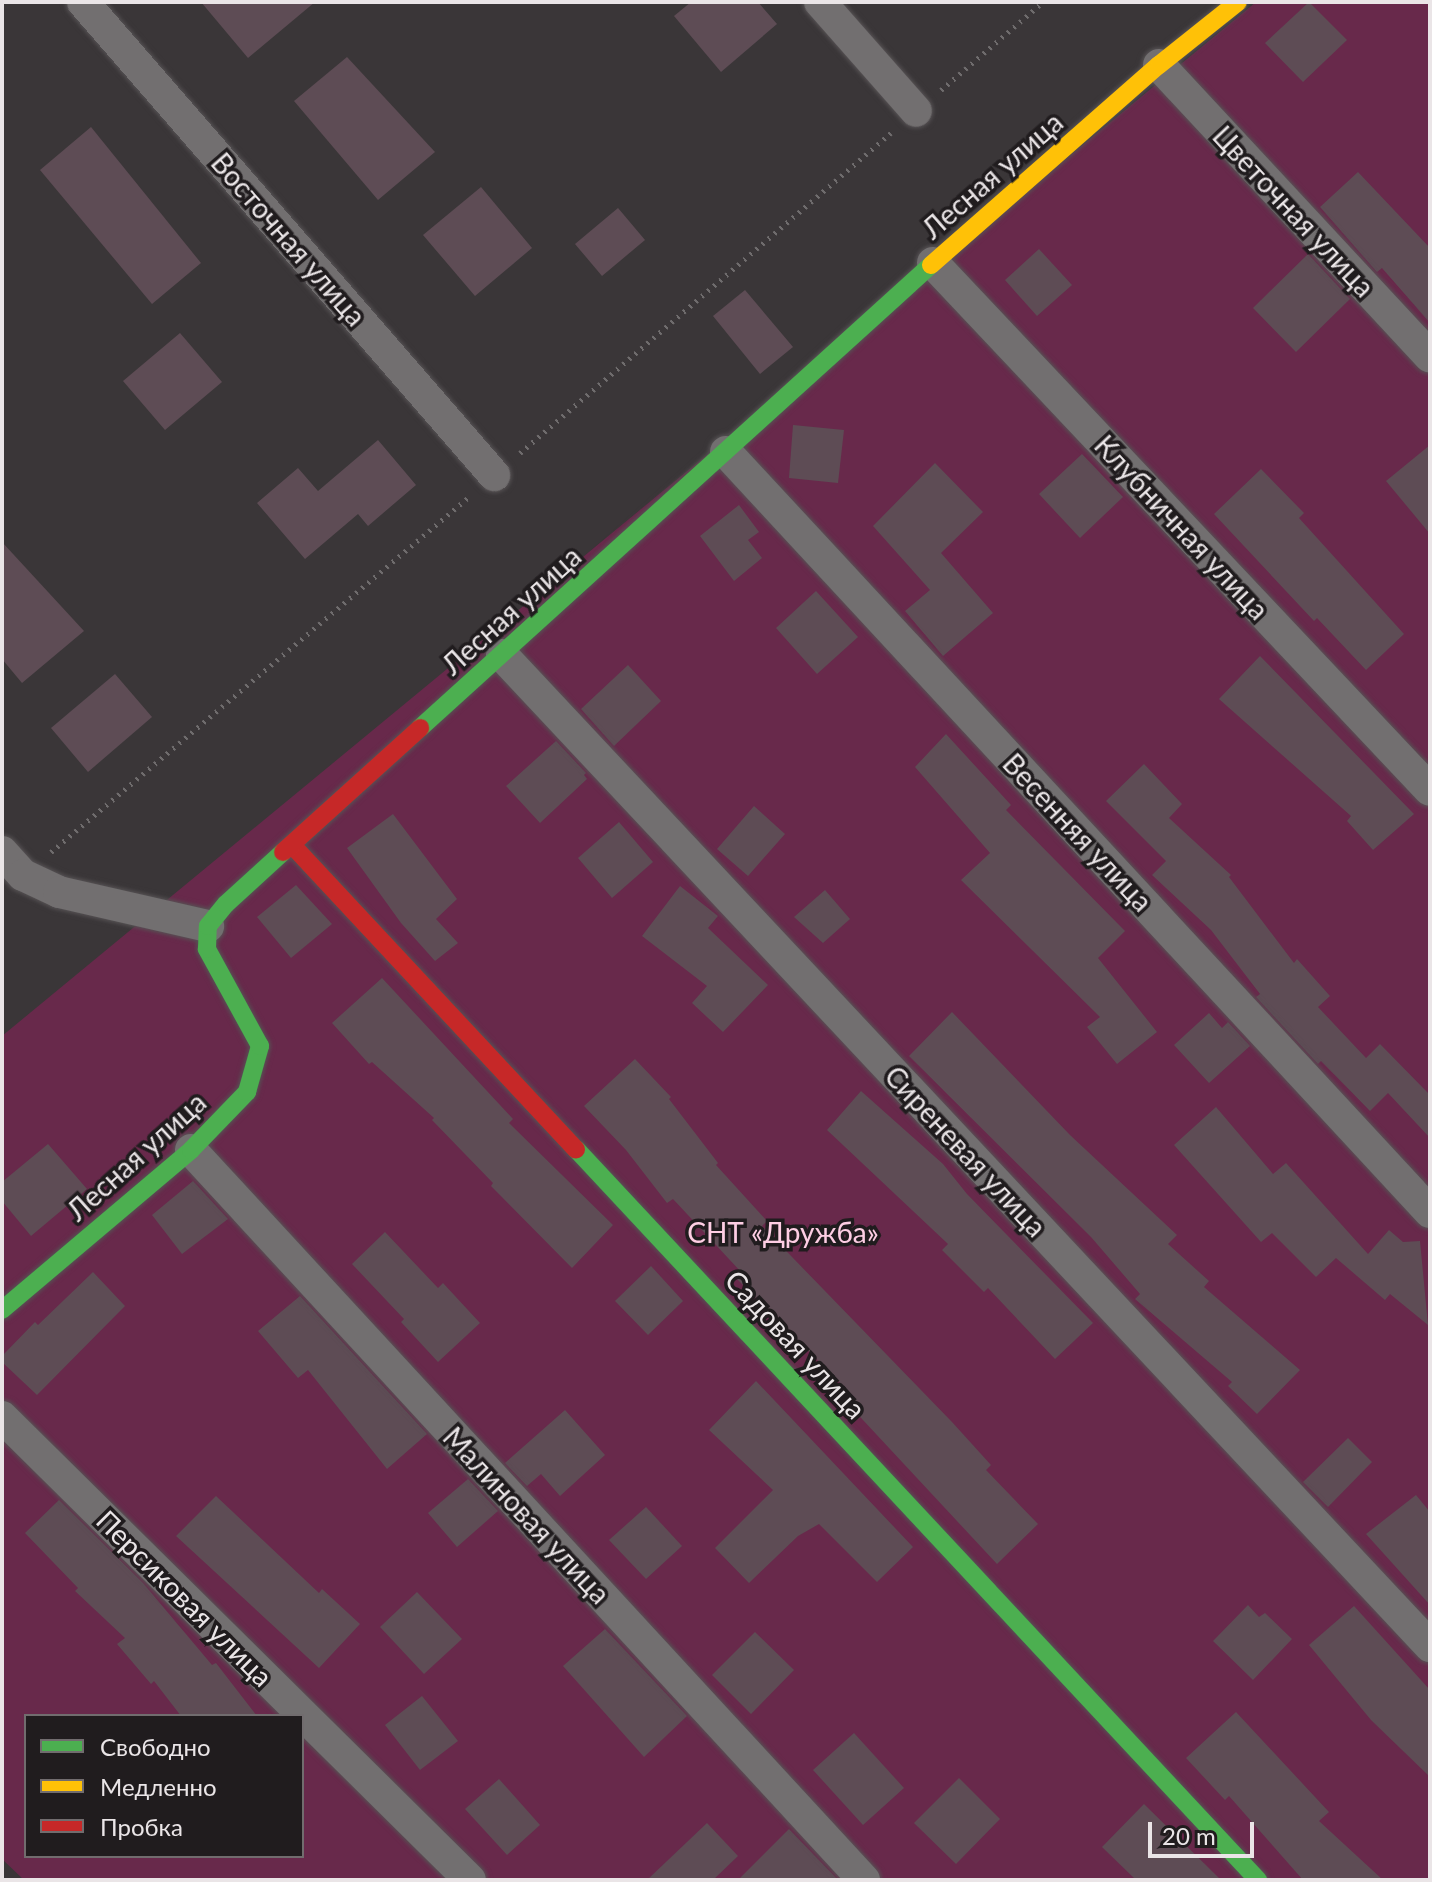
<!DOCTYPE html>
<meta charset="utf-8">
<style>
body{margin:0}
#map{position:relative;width:1432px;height:1882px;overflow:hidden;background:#3a3638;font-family:Lato,sans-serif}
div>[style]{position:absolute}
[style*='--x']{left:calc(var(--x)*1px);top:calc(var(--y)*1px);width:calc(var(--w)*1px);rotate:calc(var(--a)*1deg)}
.green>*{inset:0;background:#68294b}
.building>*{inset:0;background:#5e4c55}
.path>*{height:5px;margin-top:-2.5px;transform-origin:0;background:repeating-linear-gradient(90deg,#6f6c6d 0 2px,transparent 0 8px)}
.roads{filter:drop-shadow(0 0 2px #565254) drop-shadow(0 0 2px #565254)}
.street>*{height:32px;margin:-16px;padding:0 16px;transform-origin:16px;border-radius:16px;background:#726f70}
.fast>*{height:18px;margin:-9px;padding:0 9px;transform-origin:9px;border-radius:9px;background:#4caf50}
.slow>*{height:18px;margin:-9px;padding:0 9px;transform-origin:9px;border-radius:9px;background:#ffc107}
.jam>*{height:18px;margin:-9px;padding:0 9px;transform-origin:9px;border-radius:9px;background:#c62828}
span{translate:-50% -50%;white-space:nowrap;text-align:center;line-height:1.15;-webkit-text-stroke:7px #201c1e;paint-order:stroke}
.street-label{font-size:28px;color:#eae5e7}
.park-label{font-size:28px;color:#fecee4}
.frame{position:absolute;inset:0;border:4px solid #eae5e7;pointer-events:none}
.legend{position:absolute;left:24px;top:1714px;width:280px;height:144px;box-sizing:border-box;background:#201c1e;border:2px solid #716c6e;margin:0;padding:10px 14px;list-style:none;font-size:24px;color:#eae5e7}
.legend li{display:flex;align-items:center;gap:16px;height:40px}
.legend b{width:40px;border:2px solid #716c6e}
.scale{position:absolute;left:1148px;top:1822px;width:106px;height:36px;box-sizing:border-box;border:4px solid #eae5e7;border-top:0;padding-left:10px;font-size:24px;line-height:28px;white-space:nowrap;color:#eae5e7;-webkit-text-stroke:6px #201c1e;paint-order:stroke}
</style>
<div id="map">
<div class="green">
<div style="clip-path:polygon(evenodd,1256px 2px,1430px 2px,1430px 1880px,24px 1880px,2px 1859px,2px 1036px,1256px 2px,26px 1716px,302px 1716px,302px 1856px,26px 1856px,26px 1716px)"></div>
</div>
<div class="building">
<div style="clip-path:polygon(201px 2px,315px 2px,248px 58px)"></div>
<div style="clip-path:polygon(691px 2px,758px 2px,777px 24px,721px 72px,674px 16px)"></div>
<div style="clip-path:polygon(1309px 2px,1347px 40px,1303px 82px,1265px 43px)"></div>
<div style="clip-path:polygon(347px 57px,435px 152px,378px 200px,294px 101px)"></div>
<div style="clip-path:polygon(91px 127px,201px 263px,152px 304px,40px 170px)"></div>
<div style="clip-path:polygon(1358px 172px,1430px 248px,1430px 323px,1382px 268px,1377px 272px,1320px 207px)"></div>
<div style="clip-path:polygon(481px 187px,532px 248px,475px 296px,423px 235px)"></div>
<div style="clip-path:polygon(618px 208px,645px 240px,602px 276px,575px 244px)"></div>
<div style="clip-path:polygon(1039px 249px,1072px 285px,1037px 316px,1005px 280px)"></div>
<div style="clip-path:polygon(1308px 254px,1350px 299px,1296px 352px,1253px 308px)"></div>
<div style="clip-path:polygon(745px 290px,793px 347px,760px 374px,713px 316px)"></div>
<div style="clip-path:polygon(180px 333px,222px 382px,165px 430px,123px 381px)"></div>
<div style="clip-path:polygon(793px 425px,844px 430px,838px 483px,789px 478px)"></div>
<div style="clip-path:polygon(378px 440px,416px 485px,368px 526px,358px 514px,305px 559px,257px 503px,298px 468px,318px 491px)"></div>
<div style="clip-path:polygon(1430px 445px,1430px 534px,1386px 481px)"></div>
<div style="clip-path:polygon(1082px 454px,1123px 497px,1080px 538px,1039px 494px)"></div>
<div style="clip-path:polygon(935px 463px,983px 512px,941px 553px,993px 613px,943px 656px,905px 611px,930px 590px,873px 526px)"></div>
<div style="clip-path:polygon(1261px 469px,1304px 513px,1299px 518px,1404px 634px,1366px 670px,1317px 618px,1314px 621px,1214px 514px)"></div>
<div style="clip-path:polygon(739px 505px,759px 532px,748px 540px,762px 558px,734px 581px,700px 536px)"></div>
<div style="clip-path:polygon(2px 542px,84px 631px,22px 683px,2px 659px)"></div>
<div style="clip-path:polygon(816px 591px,858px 637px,817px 674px,776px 628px)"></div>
<div style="clip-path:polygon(1260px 656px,1414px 814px,1373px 850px,1347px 821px,1351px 816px,1219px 699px)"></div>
<div style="clip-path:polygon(628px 665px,661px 701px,614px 746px,581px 709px)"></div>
<div style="clip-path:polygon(115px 674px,152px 717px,88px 772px,51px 728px)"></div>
<div style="clip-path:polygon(946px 734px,1011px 805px,1006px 810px,1125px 931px,1098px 958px,1157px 1032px,1117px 1064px,1087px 1027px,1100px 1017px,961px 880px,990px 853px,915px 767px)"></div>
<div style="clip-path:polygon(556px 741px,586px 773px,584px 775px,587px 779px,540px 823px,506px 786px)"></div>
<div style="clip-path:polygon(1144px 764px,1182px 804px,1169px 818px,1231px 875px,1229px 877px,1294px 963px,1297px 959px,1330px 996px,1318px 1007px,1366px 1058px,1380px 1044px,1430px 1095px,1430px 1138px,1388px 1093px,1370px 1111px,1321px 1061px,1318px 1064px,1256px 997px,1260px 994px,1211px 930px,1152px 875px,1166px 861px,1106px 801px)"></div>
<div style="clip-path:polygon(754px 806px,785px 834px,748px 876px,717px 849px)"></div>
<div style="clip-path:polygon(393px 814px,457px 899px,436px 919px,458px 943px,435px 961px,401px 923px,347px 848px)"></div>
<div style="clip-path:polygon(619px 822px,653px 862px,612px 898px,578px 858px)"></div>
<div style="clip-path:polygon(296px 885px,332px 924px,291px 958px,257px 917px)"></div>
<div style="clip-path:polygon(680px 886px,718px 916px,708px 928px,768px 985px,723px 1032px,692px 1003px,707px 986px,642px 936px)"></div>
<div style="clip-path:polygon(825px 890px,850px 919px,823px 943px,794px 917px)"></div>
<div style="clip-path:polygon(382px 978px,513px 1119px,509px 1123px,613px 1225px,572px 1268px,491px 1186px,493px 1183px,432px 1120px,434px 1118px,372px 1062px,369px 1064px,332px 1023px)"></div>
<div style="clip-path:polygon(952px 1012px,1070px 1135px,1177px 1235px,1168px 1244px,1209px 1281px,1204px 1287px,1300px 1370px,1257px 1414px,1228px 1386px,1232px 1382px,1135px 1299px,1140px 1294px,1091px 1237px,909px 1056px)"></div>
<div style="clip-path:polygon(1209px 1013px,1222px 1028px,1228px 1022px,1250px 1046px,1209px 1083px,1174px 1045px)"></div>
<div style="clip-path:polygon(635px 1059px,671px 1097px,669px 1099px,718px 1163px,716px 1165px,767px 1221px,762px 1226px,952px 1422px,991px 1465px,986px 1470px,1038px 1524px,997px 1564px,849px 1405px,855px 1398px,736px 1278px,742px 1273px,673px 1199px,667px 1203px,626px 1150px,584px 1106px)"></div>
<div style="clip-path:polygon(861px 1091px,943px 1164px,967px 1194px,1093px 1323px,1055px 1359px,988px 1288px,984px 1292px,942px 1250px,948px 1244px,827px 1130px)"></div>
<div style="clip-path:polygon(1216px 1107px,1273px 1174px,1286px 1163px,1368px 1254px,1389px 1230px,1403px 1242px,1420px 1241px,1428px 1325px,1390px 1294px,1385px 1300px,1336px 1258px,1316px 1277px,1272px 1233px,1261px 1242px,1174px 1145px)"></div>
<div style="clip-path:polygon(48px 1144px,87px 1189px,31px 1236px,2px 1201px,2px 1182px)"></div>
<div style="clip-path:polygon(193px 1181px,228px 1219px,182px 1254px,152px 1215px)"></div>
<div style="clip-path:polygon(385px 1232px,438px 1288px,443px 1283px,480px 1323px,438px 1362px,401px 1322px,404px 1319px,352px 1264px)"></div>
<div style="clip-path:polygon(651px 1266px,683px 1301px,648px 1335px,615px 1301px)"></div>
<div style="clip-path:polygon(93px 1272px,125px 1306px,37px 1395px,2px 1362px,2px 1356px,35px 1322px,38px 1325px)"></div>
<div style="clip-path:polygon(300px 1296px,427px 1434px,387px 1469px,308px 1370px,298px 1378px,258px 1331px)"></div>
<div style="clip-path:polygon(756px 1381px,913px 1547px,877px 1582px,819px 1524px,798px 1536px,749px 1583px,715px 1548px,773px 1490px,709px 1430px)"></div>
<div style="clip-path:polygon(565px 1410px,605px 1455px,560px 1496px,541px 1474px,527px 1486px,505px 1463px)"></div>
<div style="clip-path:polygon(1348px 1438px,1372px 1462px,1328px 1507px,1303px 1482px)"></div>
<div style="clip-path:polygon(468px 1479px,498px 1511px,457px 1547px,428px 1513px)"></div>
<div style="clip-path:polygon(1416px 1495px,1430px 1512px,1430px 1605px,1366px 1534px)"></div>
<div style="clip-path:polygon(216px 1496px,319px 1593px,322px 1589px,360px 1624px,319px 1668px,176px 1536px)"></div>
<div style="clip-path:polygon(59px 1500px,143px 1583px,212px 1665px,216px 1663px,257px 1716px,181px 1716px,154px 1681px,151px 1684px,117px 1644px,125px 1638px,75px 1591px,78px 1588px,25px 1533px)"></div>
<div style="clip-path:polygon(646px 1507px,682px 1546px,646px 1579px,609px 1540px)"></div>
<div style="clip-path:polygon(417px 1592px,462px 1639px,424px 1674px,380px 1627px)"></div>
<div style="clip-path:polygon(1248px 1605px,1259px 1617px,1265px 1613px,1292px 1639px,1253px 1680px,1213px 1641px)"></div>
<div style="clip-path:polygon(1354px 1606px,1430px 1690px,1430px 1777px,1371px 1720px,1309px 1645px)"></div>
<div style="clip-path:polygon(605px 1629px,687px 1716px,644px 1757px,563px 1666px)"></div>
<div style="clip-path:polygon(755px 1632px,794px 1670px,751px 1714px,712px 1675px)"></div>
<div style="clip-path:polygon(422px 1696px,458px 1741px,420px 1770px,385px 1725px)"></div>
<div style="clip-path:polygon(1236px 1712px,1329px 1812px,1319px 1821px,1383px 1880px,1303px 1880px,1229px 1796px,1225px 1800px,1186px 1758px)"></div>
<div style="clip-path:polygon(854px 1733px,904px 1788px,863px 1825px,813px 1770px)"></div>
<div style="clip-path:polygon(959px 1778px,1000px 1819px,956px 1864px,914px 1823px)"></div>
<div style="clip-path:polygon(499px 1779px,540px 1825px,507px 1855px,465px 1809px)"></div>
<div style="clip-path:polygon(1144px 1804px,1221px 1880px,1136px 1880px,1102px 1847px)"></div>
<div style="clip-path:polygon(707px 1823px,738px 1856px,713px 1880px,647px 1880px)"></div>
<div style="clip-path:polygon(789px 1829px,838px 1880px,738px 1880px)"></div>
</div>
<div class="path">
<div style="--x:941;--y:90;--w:135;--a:-40.8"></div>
<div style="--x:520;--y:453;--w:490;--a:-40.8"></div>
<div style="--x:51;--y:852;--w:550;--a:-40.35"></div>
</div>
<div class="roads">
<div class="street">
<div style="--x:83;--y:2;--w:627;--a:49.01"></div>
<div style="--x:820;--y:2;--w:145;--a:48.6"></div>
<div style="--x:1159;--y:65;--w:398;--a:47.1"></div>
<div style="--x:933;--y:263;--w:724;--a:46.68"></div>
<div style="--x:726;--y:452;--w:1036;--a:47.19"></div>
<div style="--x:502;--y:655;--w:1358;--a:46.88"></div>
<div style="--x:2;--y:852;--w:31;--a:48"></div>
<div style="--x:23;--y:875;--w:40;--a:25"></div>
<div style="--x:59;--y:892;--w:153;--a:12.9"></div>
<div style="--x:191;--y:1150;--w:993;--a:47.33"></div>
<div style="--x:2;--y:1417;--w:658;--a:44.69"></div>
</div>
<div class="fast">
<div style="--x:420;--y:728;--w:690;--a:-42.18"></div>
<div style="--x:576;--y:1149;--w:1000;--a:46.99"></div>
<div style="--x:2;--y:1310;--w:248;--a:-40.2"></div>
<div style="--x:191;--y:1150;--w:81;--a:-46"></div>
<div style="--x:247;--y:1092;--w:48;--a:-74.2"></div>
<div style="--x:260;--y:1046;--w:111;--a:-118.7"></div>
<div style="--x:207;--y:949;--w:23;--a:-88"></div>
<div style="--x:208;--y:926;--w:28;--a:-51"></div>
<div style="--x:226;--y:904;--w:77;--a:-42.4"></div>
</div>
<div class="slow">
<div style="--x:931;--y:265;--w:303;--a:-41.3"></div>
<div style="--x:1159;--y:65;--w:101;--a:-38.6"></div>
</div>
<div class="jam">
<div style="--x:293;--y:846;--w:415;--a:47"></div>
<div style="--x:283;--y:852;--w:185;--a:-42.1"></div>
</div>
</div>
<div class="street-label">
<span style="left:992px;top:175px;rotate:-41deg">Лесная улица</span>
<span style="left:1294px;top:211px;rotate:47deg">Цветочная улица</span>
<span style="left:289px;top:239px;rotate:49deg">Восточная улица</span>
<span style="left:1182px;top:527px;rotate:47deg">Клубничная улица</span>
<span style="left:511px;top:610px;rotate:-42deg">Лесная улица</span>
<span style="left:1078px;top:832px;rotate:47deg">Весенняя улица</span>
<span style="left:966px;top:1151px;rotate:47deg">Сиреневая улица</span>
<span style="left:136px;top:1156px;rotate:-42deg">Лесная улица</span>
<span style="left:796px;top:1344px;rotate:47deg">Садовая улица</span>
<span style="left:527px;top:1515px;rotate:47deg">Малиновая улица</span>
<span style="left:185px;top:1598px;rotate:45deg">Персиковая улица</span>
</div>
<div class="park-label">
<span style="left:783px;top:1232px">СНТ «Дружба»</span>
</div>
<div class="frame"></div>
<ul class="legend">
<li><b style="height:10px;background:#4caf50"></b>Свободно</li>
<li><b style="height:10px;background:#ffc107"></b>Медленно</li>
<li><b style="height:10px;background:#c62828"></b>Пробка</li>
</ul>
<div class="scale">20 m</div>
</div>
